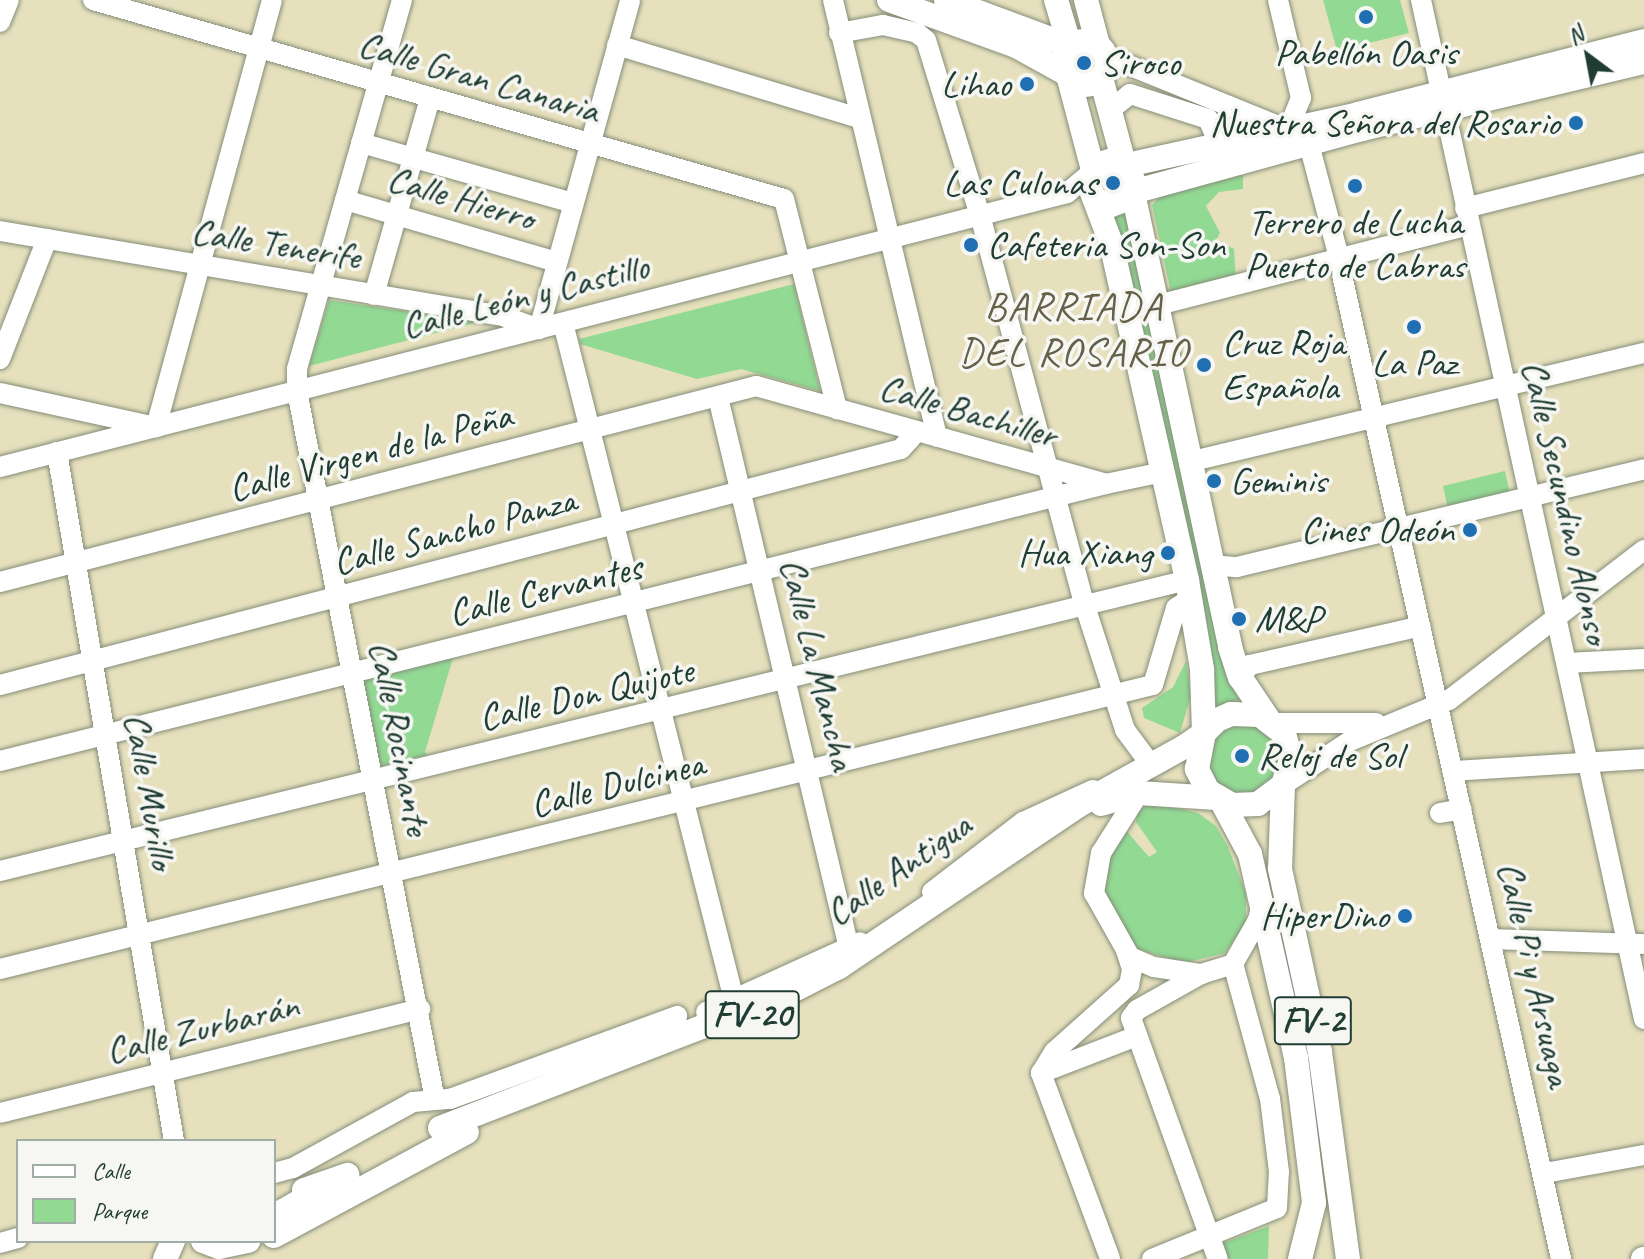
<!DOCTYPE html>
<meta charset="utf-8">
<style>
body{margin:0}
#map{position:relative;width:1644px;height:1259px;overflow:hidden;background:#e7e0bd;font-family:Caveat,sans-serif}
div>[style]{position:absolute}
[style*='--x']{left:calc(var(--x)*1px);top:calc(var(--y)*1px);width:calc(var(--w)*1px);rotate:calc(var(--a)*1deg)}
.green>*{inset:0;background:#92d994}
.round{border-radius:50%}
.roads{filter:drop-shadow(0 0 2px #838e78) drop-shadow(0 0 2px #838e78)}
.minor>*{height:20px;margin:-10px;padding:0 10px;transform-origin:10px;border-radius:10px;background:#fff}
.major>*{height:24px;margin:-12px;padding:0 12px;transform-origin:12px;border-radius:12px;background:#fff}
.major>.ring{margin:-12px;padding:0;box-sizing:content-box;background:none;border:24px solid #fff;border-radius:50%}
.dots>*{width:22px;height:22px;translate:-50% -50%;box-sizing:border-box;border:4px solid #f6f6f2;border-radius:50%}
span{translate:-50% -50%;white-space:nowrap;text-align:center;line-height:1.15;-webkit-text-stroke:7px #f6f6f2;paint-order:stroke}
.shield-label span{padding:2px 6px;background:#f6f6f2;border:2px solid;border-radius:6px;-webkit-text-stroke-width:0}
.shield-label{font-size:36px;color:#1f3d34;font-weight:700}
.poi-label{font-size:38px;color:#1f3d34}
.left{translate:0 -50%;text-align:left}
.right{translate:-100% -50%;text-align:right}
.street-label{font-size:38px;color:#1f3d34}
.neighbourhood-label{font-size:40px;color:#656048;letter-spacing:2px}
.legend{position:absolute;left:16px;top:1139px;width:260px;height:104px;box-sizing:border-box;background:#f6f6f2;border:2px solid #a0aca6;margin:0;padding:10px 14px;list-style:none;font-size:24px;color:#1f3d34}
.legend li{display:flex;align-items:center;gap:16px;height:40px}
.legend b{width:40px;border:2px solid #a0aca6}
.north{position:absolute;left:1548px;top:16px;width:80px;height:80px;-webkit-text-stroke:6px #f6f6f2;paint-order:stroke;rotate:328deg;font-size:22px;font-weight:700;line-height:32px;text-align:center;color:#1f3d34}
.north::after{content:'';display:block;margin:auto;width:28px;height:36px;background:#1f3d34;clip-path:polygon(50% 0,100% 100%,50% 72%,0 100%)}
</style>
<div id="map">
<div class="green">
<div style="clip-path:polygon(1323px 0,1400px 0,1409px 33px,1337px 51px)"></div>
<div style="clip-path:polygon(1243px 175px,1243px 189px,1219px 192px,1206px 206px,1220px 233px,1216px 240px,1234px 249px,1236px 280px,1172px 297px,1152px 205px,1161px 195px)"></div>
<div style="clip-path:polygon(1128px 211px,1231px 683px,1239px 700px,1215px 707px,1112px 215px)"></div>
<div style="clip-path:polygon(794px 284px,820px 391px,741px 369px,697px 379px,580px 344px,579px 339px)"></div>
<div style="clip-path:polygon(329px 300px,478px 322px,309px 366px)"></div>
<div style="clip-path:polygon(1505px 471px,1510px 494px,1448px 509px,1443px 486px)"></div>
<div style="clip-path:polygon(453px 658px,425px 752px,428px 755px,380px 766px,363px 681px)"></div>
<div style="clip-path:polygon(1186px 661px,1191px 695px,1180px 733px,1144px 718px,1142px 708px,1173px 687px)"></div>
<div class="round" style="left:1209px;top:725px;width:70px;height:70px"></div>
<div style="clip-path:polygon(1152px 802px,1198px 813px,1216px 826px,1228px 847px,1246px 894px,1246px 923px,1225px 953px,1184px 963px,1137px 949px,1104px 896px,1108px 860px,1124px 828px,1149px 857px,1157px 852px,1136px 822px,1137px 812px)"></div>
<div style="clip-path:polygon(1269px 1226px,1268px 1259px,1227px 1259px,1221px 1244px)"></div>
</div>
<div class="roads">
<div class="minor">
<div style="--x:93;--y:0;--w:719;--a:16.07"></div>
<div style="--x:784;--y:199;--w:217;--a:75.8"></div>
<div style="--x:402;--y:0;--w:384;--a:105.9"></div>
<div style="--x:297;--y:369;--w:22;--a:90"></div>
<div style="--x:297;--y:391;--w:722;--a:78.99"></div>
<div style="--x:833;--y:0;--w:449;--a:76.6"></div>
<div style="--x:1421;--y:0;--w:1043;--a:77.66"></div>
<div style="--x:0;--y:22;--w:24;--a:-68"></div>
<div style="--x:839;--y:33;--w:45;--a:-10.3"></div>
<div style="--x:883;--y:25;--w:35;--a:13"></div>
<div style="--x:917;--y:33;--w:11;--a:38"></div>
<div style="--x:926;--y:40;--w:183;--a:72.9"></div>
<div style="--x:980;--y:215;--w:405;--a:75"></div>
<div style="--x:1085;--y:606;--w:130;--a:72.1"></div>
<div style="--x:1125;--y:730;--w:44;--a:53.4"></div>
<div style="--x:617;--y:45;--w:253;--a:16.8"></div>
<div style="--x:1106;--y:56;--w:196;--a:22.1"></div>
<div style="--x:1288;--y:130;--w:35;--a:-68"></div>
<div style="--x:1301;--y:98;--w:101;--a:-103.2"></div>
<div style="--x:1109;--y:111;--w:27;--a:-39"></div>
<div style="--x:1130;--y:94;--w:82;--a:17.8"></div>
<div style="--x:1208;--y:119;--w:20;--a:66"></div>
<div style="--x:1216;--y:137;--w:15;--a:122"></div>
<div style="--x:361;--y:143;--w:220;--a:15.8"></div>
<div style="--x:1309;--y:144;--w:129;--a:75.2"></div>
<div style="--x:345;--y:200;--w:221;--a:16.3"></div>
<div style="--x:1465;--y:208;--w:185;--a:-14.1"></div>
<div style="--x:0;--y:231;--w:510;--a:9.59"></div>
<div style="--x:503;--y:316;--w:38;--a:20"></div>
<div style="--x:539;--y:329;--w:341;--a:-74.5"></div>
<div style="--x:1342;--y:275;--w:1008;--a:77.45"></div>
<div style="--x:374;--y:295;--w:205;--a:-74.1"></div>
<div style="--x:1154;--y:306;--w:325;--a:-14.4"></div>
<div style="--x:563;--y:323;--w:698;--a:75.82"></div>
<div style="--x:0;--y:359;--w:129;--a:-68.6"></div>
<div style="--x:0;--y:393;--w:160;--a:12.3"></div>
<div style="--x:156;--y:427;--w:442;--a:-74.8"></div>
<div style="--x:718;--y:397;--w:566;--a:76.63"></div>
<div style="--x:57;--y:452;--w:699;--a:80.36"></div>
<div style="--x:1189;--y:462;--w:468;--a:-13.5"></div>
<div style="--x:0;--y:467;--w:1102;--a:-14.4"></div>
<div style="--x:1067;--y:193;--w:31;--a:-40"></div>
<div style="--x:1212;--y:565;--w:25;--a:5"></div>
<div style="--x:1237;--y:567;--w:419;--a:-13.5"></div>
<div style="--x:0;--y:582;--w:781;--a:-14.53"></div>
<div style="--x:756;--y:386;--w:363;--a:15.6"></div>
<div style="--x:1106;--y:484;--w:58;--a:-11.9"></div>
<div style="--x:1567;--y:663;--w:77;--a:-3"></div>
<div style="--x:1240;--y:677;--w:16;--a:-50"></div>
<div style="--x:1250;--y:665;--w:175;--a:-12.8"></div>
<div style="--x:0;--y:685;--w:931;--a:-14.68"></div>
<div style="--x:901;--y:449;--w:24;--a:-48"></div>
<div style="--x:1274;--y:723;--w:102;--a:0"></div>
<div style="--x:0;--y:761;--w:1140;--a:-14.06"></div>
<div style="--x:1453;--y:771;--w:191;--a:-3.6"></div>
<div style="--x:1283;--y:785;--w:80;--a:-33.3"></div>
<div style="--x:1350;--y:741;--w:107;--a:-22.5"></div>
<div style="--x:1449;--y:700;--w:246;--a:-37.6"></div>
<div style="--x:1139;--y:793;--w:71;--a:122.3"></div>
<div style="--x:1101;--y:853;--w:41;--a:99.9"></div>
<div style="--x:1094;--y:893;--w:73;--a:60.6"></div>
<div style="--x:1130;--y:957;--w:26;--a:23"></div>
<div style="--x:1154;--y:967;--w:48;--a:8.5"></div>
<div style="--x:1201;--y:974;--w:34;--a:-17"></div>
<div style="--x:1233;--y:964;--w:51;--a:-60.4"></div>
<div style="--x:1258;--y:920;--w:18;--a:-77"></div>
<div style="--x:1440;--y:813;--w:22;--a:-10"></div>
<div style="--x:0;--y:871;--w:1222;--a:-13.77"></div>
<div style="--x:932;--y:892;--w:115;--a:-37.6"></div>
<div style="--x:1023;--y:822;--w:77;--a:-24.6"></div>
<div style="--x:1492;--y:939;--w:152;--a:1.9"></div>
<div style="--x:0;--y:969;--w:1187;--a:-13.84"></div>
<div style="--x:1153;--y:685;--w:80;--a:-73.4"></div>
<div style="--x:1176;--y:608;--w:17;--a:-33"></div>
<div style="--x:1201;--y:974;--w:73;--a:150.6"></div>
<div style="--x:1137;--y:1010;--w:10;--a:127"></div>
<div style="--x:1131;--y:1018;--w:256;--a:70.2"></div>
<div style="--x:706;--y:1012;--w:169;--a:-24.4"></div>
<div style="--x:1041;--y:1073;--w:198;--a:69.6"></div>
<div style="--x:1041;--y:1073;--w:25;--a:-58"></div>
<div style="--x:1054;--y:1052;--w:101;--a:-41.8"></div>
<div style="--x:1129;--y:985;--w:16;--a:-79"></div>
<div style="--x:1132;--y:969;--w:19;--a:-108"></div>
<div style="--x:1041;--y:1073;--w:103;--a:-21.1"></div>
<div style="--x:0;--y:1113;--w:433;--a:-13.9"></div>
<div style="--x:274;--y:1173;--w:20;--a:-15"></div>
<div style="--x:293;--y:1168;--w:137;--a:-28.8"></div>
<div style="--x:413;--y:1102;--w:37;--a:-5"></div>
<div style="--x:450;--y:1099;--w:242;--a:-20.1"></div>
<div style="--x:1545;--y:1173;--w:101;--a:-10.3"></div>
<div style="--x:0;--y:1243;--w:19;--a:-16"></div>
<div style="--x:1152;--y:1259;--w:135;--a:-22.2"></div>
<div style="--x:1277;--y:1208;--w:36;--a:-87"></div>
<div style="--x:1279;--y:1172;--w:74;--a:-97"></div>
<div style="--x:1270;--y:1099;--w:140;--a:-105.3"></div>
</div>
<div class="major">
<div style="--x:889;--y:0;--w:135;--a:19.9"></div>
<div style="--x:1016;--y:46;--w:56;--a:28.9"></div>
<div style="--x:946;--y:0;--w:132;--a:20.4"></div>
<div style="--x:1056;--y:0;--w:48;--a:73.1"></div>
<div style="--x:1086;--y:0;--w:47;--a:75.1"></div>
<div class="ring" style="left:1063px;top:41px;width:20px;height:20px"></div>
<div style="--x:1101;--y:78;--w:88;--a:74.9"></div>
<div style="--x:1069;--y:79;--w:94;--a:75.2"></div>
<div style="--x:1127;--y:165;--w:237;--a:-12.4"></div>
<div style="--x:1358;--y:114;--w:295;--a:-14.3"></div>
<div style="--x:1133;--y:192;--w:238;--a:-15.4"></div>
<div style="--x:1362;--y:129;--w:290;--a:-13.4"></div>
<div style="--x:1133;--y:193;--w:464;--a:77.9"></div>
<div style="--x:1230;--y:647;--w:32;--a:72"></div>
<div style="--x:1240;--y:677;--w:52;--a:56"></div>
<div style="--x:1283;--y:785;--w:84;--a:92"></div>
<div style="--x:1280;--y:869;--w:187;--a:77.7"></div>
<div style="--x:1320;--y:1052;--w:209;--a:82.3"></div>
<div style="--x:1221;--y:800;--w:61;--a:61.8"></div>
<div style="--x:1250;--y:854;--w:209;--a:77.3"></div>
<div style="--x:1296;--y:1058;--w:146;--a:82.9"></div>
<div style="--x:1314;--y:1203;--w:58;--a:104"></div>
<div style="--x:1101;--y:804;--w:40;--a:-16"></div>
<div style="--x:1139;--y:793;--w:77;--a:3.7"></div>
<div style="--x:440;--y:1128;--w:367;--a:-21.1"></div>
<div style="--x:782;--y:996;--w:64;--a:-27"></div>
<div style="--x:839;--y:967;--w:292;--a:-34"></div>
<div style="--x:1081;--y:804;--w:118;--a:-29"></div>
<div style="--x:1184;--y:747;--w:24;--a:-35"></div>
<div style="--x:1204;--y:733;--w:18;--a:-45"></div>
<div style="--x:1217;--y:720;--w:15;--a:-23"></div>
<div style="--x:1231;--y:714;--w:29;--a:2"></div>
<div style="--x:1260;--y:715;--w:31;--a:38"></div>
<div style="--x:1284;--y:734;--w:26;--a:74"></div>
<div style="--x:1291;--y:759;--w:27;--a:107"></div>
<div style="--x:1283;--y:785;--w:31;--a:143"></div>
<div style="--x:1258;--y:804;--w:26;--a:178"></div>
<div style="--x:1232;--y:805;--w:28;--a:-150"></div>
<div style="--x:1208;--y:791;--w:25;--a:-117"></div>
<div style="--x:1197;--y:769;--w:37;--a:-79"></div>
<div style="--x:1204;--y:733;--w:64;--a:-91.8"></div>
<div style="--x:1202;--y:669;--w:90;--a:-99.6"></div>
<div style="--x:1187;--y:580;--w:345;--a:-102.7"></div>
<div style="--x:1111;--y:243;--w:62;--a:-110.8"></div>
<div style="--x:1089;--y:185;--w:23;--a:-65"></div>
<div style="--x:1099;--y:164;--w:15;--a:-16"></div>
<div style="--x:1113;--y:160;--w:15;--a:20"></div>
<div style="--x:1127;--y:165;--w:22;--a:68"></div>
<div style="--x:1135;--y:185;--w:16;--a:117"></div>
<div style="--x:1128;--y:199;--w:20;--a:160"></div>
<div style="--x:1109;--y:206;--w:16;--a:-153"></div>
<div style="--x:304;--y:1190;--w:46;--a:-19.2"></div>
<div style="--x:274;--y:1216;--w:55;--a:-29.4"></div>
<div style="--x:274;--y:1236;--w:219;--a:-28.3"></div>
<div style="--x:203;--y:1241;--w:17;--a:21"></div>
<div style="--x:219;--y:1247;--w:30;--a:-12"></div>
<div style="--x:165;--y:1259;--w:20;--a:-66"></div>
<div style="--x:1643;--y:1259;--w:1;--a:0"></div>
</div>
</div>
<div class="dots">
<div style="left:1366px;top:17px;background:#1f6fb2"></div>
<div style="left:1084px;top:63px;background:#1f6fb2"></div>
<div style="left:1027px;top:84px;background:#1f6fb2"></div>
<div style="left:1576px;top:123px;background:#1f6fb2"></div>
<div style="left:1113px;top:183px;background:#1f6fb2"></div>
<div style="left:1355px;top:186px;background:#1f6fb2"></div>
<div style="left:971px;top:245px;background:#1f6fb2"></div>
<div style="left:1414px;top:327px;background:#1f6fb2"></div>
<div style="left:1204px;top:365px;background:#1f6fb2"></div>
<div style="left:1214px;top:481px;background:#1f6fb2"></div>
<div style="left:1470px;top:530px;background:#1f6fb2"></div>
<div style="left:1168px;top:553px;background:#1f6fb2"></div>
<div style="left:1239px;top:619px;background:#1f6fb2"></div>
<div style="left:1242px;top:756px;background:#1f6fb2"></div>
<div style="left:1405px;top:916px;background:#1f6fb2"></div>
</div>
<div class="shield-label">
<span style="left:752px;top:1015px">FV-20</span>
<span style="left:1313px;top:1021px">FV-2</span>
</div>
<div class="poi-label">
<span style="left:1366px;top:53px">Pabellón Oasis</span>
<span class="left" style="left:1100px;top:63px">Siroco</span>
<span class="right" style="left:1011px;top:84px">Lihao</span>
<span class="right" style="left:1560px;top:123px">Nuestra Señora del Rosario</span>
<span class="right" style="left:1097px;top:183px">Las Culonas</span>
<span style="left:1355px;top:244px">Terrero de Lucha<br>Puerto de Cabras</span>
<span class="left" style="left:987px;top:245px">Cafeteria Son-Son</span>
<span class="left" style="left:1222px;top:365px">Cruz Roja<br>Española</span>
<span style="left:1414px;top:363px">La Paz</span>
<span class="left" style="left:1230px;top:481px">Geminis</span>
<span class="right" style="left:1454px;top:530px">Cines Odeón</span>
<span class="right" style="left:1152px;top:553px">Hua Xiang</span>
<span class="left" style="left:1255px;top:619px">M&amp;P</span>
<span class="left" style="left:1258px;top:756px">Reloj de Sol</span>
<span class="right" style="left:1389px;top:916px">HiperDino</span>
</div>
<div class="street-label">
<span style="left:479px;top:77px;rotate:16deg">Calle Gran Canaria</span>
<span style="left:461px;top:198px;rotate:16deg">Calle Hierro</span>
<span style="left:276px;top:244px;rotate:9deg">Calle Tenerife</span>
<span style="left:525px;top:296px;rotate:-14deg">Calle León y Castillo</span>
<span style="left:968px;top:411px;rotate:16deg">Calle Bachiller</span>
<span style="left:370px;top:452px;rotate:-15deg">Calle Virgen de la Peña</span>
<span style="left:1566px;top:502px;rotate:77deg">Calle Secundino Alonso</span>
<span style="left:454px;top:531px;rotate:-15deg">Calle Sancho Panza</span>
<span style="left:545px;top:590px;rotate:-14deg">Calle Cervantes</span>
<span style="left:818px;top:664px;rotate:76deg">Calle La Mancha</span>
<span style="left:586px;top:694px;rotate:-13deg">Calle Don Quijote</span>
<span style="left:400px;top:738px;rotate:79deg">Calle Rocinante</span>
<span style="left:617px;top:784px;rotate:-14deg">Calle Dulcinea</span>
<span style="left:150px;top:791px;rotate:80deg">Calle Murillo</span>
<span style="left:898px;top:869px;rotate:-35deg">Calle Antigua</span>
<span style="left:1535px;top:974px;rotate:77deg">Calle Pi y Arsuaga</span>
<span style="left:202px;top:1028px;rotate:-14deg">Calle Zurbarán</span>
</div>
<div class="neighbourhood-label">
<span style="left:1074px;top:329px">BARRIADA<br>DEL ROSARIO</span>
</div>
<ul class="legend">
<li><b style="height:10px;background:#fff"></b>Calle</li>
<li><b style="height:22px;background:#92d994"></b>Parque</li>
</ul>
<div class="north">N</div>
</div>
